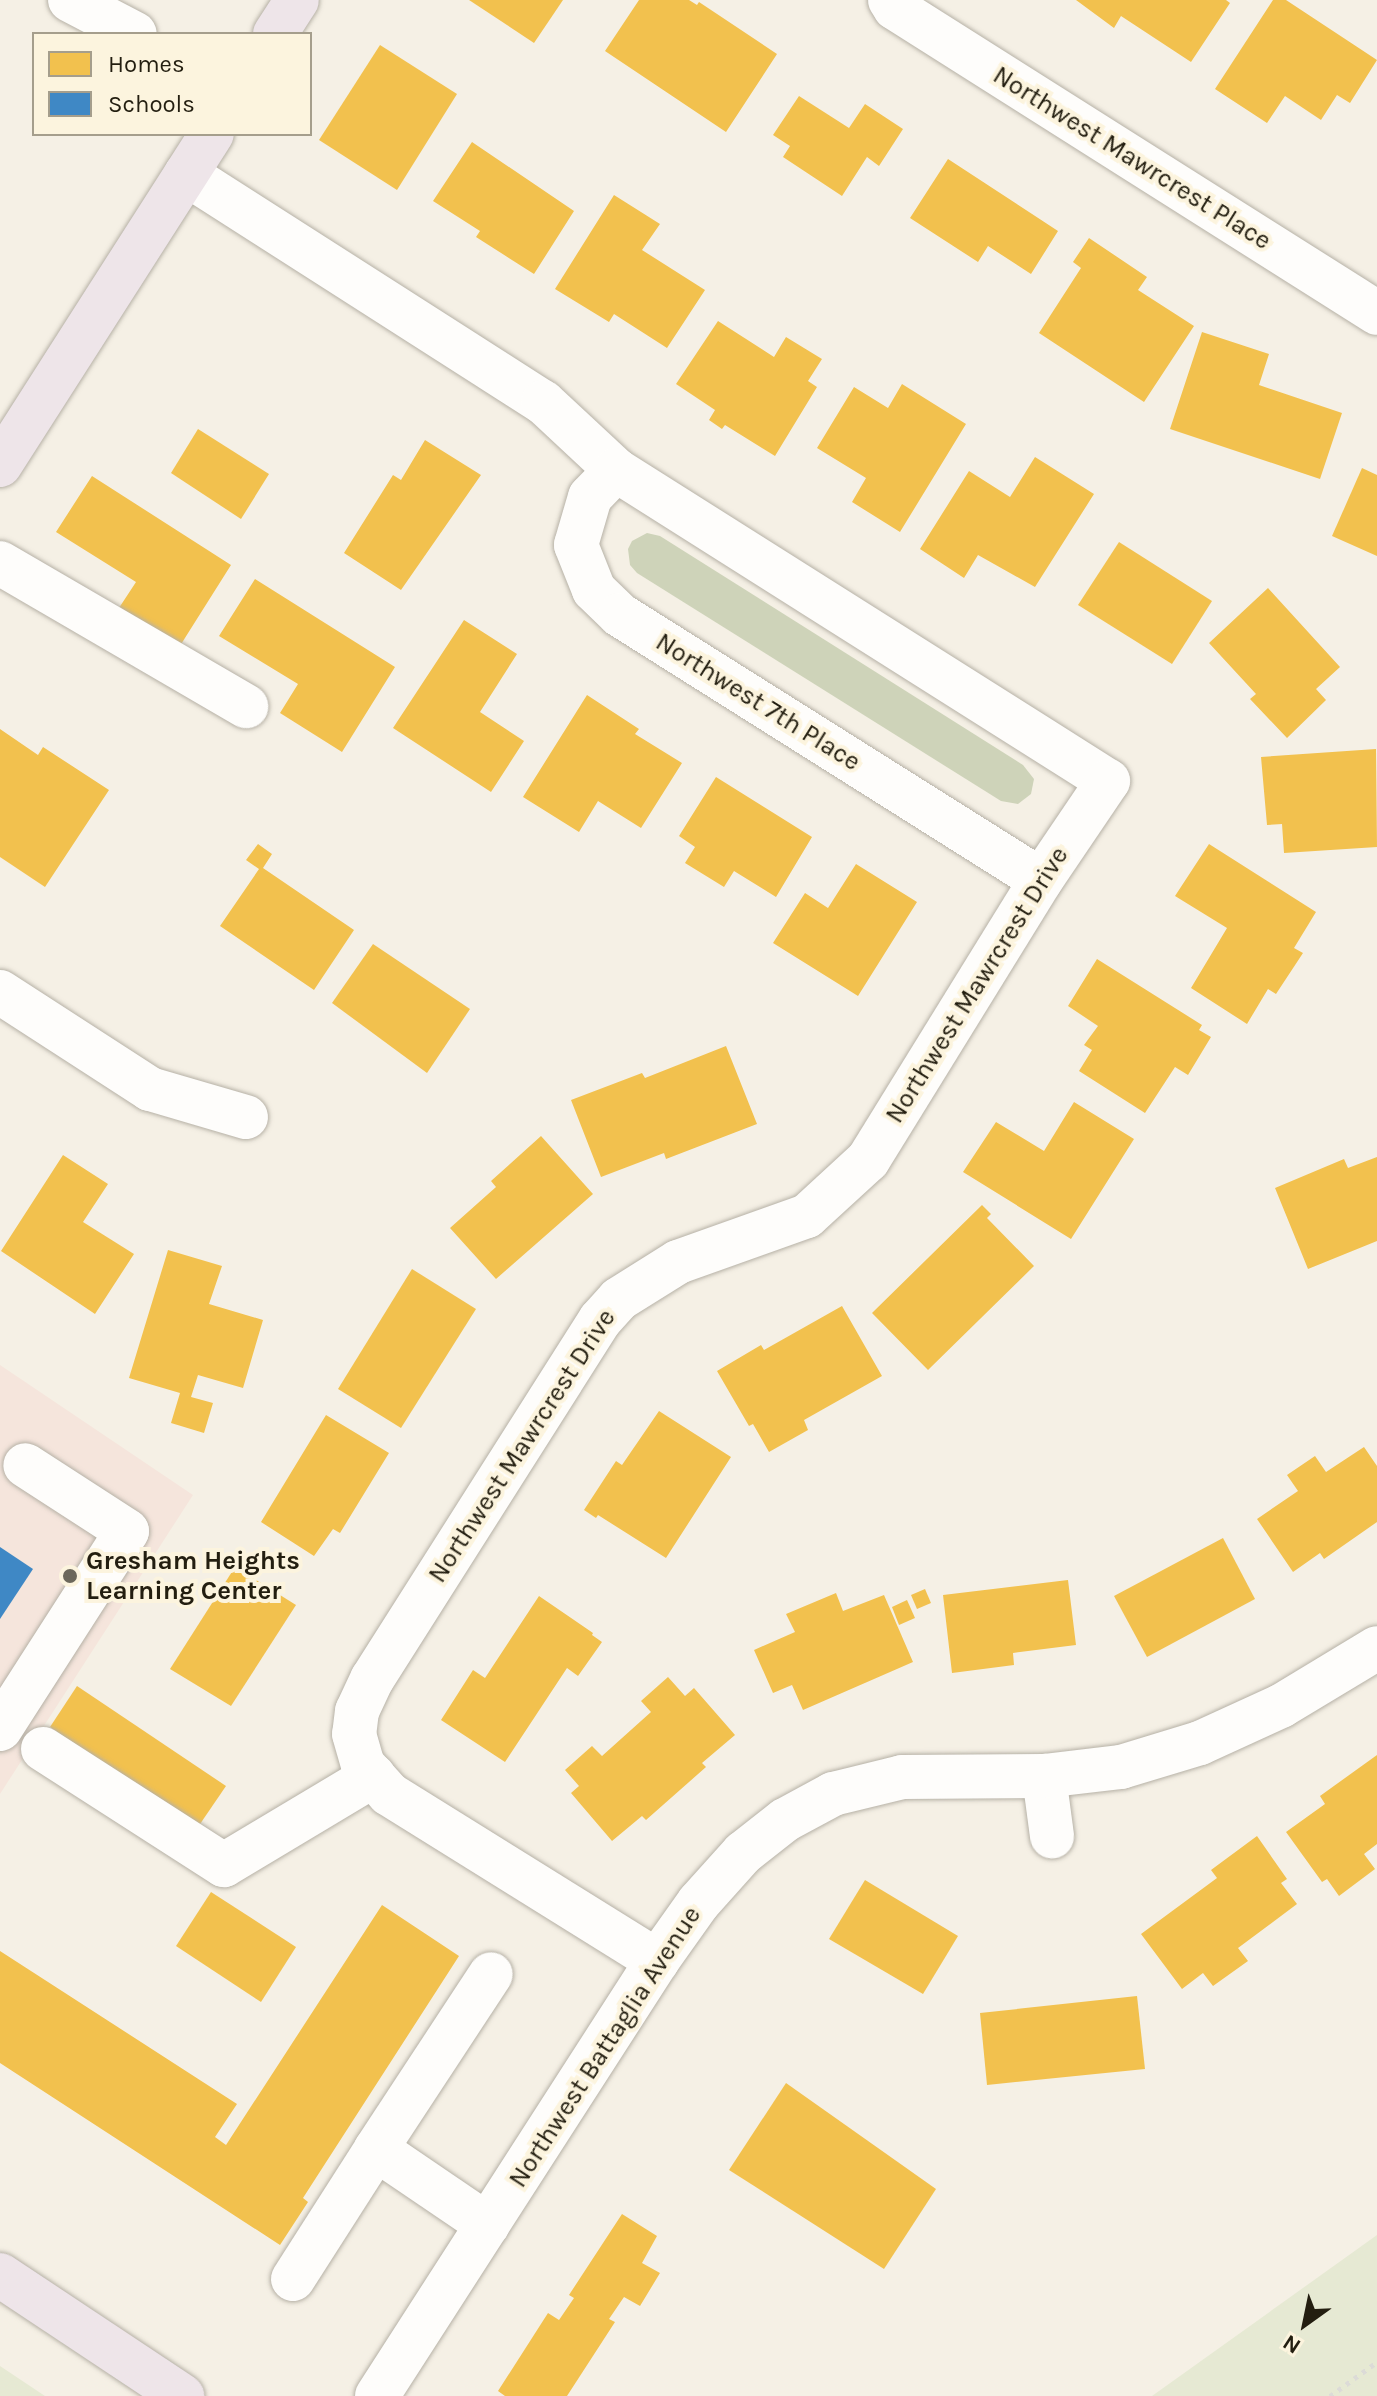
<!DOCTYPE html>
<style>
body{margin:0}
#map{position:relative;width:1377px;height:2396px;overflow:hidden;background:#f5f0e5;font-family:Karla,sans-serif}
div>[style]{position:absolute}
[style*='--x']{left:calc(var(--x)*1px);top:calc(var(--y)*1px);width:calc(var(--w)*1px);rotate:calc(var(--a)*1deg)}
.education>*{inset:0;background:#f5e5dc}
.green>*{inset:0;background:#e6e9d3}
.forest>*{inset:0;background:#ced3b9}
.homes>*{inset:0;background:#f2c14e}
.schools>*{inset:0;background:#3f88c5}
.path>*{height:5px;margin-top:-2.5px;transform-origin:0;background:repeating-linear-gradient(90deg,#dcdbd7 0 4px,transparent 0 10px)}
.roads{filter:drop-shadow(0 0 2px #b6b1a6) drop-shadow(0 0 2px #b6b1a6)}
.minor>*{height:44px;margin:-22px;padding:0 22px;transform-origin:22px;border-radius:22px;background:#fefdfb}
.major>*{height:44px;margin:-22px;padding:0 22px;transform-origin:22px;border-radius:22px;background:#eee5e9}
.dots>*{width:22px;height:22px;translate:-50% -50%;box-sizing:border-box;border:4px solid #fcf4de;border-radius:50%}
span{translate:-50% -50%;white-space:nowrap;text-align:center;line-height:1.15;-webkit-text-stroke:8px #fcf4de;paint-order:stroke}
.street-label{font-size:26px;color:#231e10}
.poi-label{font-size:26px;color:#231e10;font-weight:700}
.left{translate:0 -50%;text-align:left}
.legend{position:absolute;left:32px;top:32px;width:280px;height:104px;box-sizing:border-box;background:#fcf4de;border:2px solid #a59e8c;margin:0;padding:10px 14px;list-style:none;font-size:24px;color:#231e10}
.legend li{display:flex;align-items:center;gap:16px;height:40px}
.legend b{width:40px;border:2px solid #a59e8c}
.north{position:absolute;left:1265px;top:2284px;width:80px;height:80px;-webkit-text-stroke:6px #fcf4de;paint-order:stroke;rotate:213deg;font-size:22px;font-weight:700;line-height:32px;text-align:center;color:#231e10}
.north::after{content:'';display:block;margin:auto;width:28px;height:36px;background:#231e10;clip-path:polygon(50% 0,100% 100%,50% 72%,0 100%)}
</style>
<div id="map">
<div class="education">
<div style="clip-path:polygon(0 1365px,193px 1495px,0 1794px)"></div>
</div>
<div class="green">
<div style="clip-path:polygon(1377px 2235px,1377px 2396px,1152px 2396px)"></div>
<div style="clip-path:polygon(0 2366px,45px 2396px,0 2396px)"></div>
</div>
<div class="forest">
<div style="clip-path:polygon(647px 533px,660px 536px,1023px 765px,1034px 779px,1031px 794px,1018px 804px,1001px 801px,637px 573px,630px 565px,628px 549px,632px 541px)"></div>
</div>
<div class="homes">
<div style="clip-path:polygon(469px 0,563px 0,534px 43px)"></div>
<div style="clip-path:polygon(639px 0,689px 0,697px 5px,699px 2px,777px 54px,726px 132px,605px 51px)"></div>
<div style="clip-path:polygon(1076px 0,1226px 0,1230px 3px,1191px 62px,1121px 16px,1114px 28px)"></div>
<div style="clip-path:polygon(1273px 0,1286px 0,1377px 60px,1350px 103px,1337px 95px,1321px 120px,1285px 96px,1267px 123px,1215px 89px)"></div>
<div style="clip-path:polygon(380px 45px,457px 94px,397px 190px,319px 140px)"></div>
<div style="clip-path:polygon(799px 96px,849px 128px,865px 104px,903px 129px,879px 166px,867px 157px,842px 196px,783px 157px,790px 146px,773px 135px)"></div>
<div style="clip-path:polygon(472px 142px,574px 211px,534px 274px,476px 237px,480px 231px,433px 201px)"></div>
<div style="clip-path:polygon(948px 159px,1058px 231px,1031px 274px,988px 246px,978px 262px,910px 218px)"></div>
<div style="clip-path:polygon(614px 195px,660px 224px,642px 250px,705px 290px,667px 348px,614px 314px,609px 322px,555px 289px)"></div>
<div style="clip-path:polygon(1089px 238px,1147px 277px,1138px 290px,1194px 326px,1144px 402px,1039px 333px,1081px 268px,1073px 262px)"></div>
<div style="clip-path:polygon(718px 321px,774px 357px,786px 337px,822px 359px,808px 381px,817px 387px,775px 456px,725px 425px,722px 429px,709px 420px,715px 410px,676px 384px)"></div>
<div style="clip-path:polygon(1202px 332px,1269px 354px,1259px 385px,1342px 413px,1320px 479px,1170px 429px)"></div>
<div style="clip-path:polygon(902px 384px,966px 424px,900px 532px,852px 502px,866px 478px,817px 448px,854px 387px,888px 408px)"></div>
<div style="clip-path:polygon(198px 429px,269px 474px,241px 519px,171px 473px)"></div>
<div style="clip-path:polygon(425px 440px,481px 475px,401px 590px,344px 553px,393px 475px,401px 480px)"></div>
<div style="clip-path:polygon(1035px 457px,1094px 494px,1035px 587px,978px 555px,964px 578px,920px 549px,969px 471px,1010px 497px)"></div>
<div style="clip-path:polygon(1362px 468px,1377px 475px,1377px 556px,1332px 536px)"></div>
<div style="clip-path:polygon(92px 476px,231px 565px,178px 649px,117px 611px,136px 582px,56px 532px)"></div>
<div style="clip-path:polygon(1119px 542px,1212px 601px,1172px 664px,1078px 605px)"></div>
<div style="clip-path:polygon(255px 579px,395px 667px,342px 752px,280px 713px,298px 684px,219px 636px)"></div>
<div style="clip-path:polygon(1268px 588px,1340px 667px,1316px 689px,1326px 700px,1287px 738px,1250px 699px,1256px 694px,1209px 643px)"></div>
<div style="clip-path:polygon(464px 620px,517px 654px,480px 712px,524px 741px,491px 792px,393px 728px)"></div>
<div style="clip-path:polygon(587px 695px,639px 729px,635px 734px,682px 763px,641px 828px,598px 801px,579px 832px,523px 797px)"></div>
<div style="clip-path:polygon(0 729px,38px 755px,43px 747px,109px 790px,45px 887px,0 857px)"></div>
<div style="clip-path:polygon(1376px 749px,1377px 847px,1284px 853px,1282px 824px,1267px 825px,1261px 757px)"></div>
<div style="clip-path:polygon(716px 777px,812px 837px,776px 897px,734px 871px,724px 887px,685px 863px,695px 847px,679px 836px)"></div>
<div style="clip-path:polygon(258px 844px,272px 854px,263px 868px,354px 930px,314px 990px,220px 926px,259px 869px,246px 860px)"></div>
<div style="clip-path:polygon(1209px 844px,1316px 912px,1294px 948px,1303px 953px,1276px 994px,1268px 989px,1247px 1024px,1191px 988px,1227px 928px,1175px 896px)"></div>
<div style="clip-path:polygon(856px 864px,917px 902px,858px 996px,773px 943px,805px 893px,828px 908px)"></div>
<div style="clip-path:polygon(373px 944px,470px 1009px,427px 1073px,332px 1003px)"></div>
<div style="clip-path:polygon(1097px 959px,1202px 1025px,1199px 1030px,1211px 1037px,1188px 1075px,1175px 1067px,1145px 1113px,1079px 1071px,1092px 1050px,1084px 1045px,1098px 1026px,1068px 1006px)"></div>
<div style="clip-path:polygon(726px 1046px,757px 1124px,666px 1159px,664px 1153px,601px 1177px,571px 1100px,642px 1073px,645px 1078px)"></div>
<div style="clip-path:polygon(1074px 1102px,1134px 1139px,1071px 1239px,963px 1172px,996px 1122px,1044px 1151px)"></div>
<div style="clip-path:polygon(541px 1136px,593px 1194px,496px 1279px,450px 1228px,496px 1187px,491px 1181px)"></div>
<div style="clip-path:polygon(63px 1155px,108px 1184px,83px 1222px,134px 1254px,95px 1314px,1px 1251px)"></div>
<div style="clip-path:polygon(1377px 1157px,1377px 1241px,1308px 1269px,1275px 1188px,1344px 1159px,1348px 1168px)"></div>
<div style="clip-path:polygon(982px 1205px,991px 1214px,987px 1218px,1034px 1266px,928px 1370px,872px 1313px)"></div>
<div style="clip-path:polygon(168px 1250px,222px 1266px,209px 1304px,263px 1320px,243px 1388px,198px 1375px,191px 1397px,213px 1403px,204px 1433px,171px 1423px,180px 1393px,129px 1378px)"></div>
<div style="clip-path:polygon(412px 1269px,476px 1309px,401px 1428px,338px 1389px)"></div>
<div style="clip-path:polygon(842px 1306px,882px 1376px,804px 1420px,808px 1430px,769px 1452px,753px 1424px,749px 1426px,717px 1371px,761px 1345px,764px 1350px)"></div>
<div style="clip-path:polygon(659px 1411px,731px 1457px,666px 1558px,598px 1515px,596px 1518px,584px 1510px,616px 1461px,622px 1465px)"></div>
<div style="clip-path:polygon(326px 1415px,389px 1453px,340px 1533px,333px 1529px,314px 1556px,261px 1522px)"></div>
<div style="clip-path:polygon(1364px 1447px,1377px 1466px,1377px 1522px,1324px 1559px,1320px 1553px,1293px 1572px,1257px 1519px,1298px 1491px,1287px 1475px,1315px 1456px,1326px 1472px)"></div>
<div style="clip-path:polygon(1223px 1538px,1255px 1599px,1147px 1657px,1114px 1596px)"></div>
<div style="clip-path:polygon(235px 1567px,296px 1605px,231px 1706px,170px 1669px)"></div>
<div style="clip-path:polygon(1068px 1580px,1076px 1645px,1013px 1653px,1014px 1665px,952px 1673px,943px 1595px)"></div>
<div style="clip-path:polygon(925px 1589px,931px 1603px,917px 1609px,911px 1595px)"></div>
<div style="clip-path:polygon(836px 1593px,843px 1611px,884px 1595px,913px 1662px,803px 1710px,792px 1685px,773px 1693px,754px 1650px,795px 1632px,786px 1614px)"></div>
<div style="clip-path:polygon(539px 1596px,593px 1633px,592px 1635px,602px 1642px,578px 1676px,567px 1668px,505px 1762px,441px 1720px,473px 1670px,485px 1678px)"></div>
<div style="clip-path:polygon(907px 1600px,915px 1618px,899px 1625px,892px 1607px)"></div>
<div style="clip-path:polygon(668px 1677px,685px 1696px,694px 1688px,735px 1735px,702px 1763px,706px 1767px,646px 1820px,642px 1816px,612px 1841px,571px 1793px,579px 1786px,565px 1770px,592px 1746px,602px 1756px,651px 1712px,641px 1701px)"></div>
<div style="clip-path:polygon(77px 1686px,226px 1786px,198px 1827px,50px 1727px)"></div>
<div style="clip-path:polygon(1377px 1755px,1377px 1844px,1364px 1854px,1375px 1869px,1339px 1896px,1327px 1879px,1322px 1882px,1286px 1832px,1325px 1804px,1320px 1796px)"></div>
<div style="clip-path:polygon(1257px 1836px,1287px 1879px,1281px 1883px,1297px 1904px,1238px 1948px,1248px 1961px,1213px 1986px,1203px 1973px,1182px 1989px,1141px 1934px,1217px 1878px,1211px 1870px)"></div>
<div style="clip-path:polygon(865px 1880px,958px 1936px,923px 1994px,829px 1939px)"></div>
<div style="clip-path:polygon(211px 1892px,296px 1947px,261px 2002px,176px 1946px)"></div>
<div style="clip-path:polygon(382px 1905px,459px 1956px,303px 2198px,308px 2202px,280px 2245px,0 2063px,0 1951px,237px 2104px,215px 2137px,226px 2145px)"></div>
<div style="clip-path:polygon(1137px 1996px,1145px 2069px,987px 2085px,980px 2013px)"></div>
<div style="clip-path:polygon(786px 2083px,936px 2189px,884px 2269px,729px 2170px)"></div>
<div style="clip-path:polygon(622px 2214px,657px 2236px,642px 2263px,660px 2273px,640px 2306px,624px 2297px,609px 2319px,615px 2322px,567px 2396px,505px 2396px,498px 2391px,548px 2313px,559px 2320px,574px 2298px,569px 2295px)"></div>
</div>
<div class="schools">
<div style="clip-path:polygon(0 1547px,33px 1569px,0 1619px)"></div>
</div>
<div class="path">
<div style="--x:1330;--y:2396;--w:58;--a:-35.9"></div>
</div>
<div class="roads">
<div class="minor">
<div style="--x:70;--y:0;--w:73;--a:27.6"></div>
<div style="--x:890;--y:0;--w:9;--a:58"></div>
<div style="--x:895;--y:8;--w:570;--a:32.32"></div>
<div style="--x:186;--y:174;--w:424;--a:32.6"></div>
<div style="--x:543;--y:402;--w:100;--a:43"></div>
<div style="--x:616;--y:470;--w:582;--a:32.3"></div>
<div style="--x:1108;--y:781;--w:120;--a:124.1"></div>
<div style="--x:1041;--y:880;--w:329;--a:121.7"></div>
<div style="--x:868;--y:1160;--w:83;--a:137.4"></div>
<div style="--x:807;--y:1216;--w:137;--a:160.4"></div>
<div style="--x:678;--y:1262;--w:70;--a:147.9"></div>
<div style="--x:619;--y:1299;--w:28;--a:132"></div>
<div style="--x:600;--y:1320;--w:425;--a:122.4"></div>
<div style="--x:372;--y:1679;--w:35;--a:115"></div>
<div style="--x:357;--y:1711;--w:23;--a:97"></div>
<div style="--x:354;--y:1734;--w:32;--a:74"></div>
<div style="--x:363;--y:1765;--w:39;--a:48"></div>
<div style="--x:389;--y:1794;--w:316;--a:31.9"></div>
<div style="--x:616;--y:470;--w:37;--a:134"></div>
<div style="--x:590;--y:497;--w:50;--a:106.3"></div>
<div style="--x:576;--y:545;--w:48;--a:68.2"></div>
<div style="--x:594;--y:590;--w:36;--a:44"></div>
<div style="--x:620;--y:615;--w:497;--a:32.2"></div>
<div style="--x:0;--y:563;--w:285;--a:30.2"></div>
<div style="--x:0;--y:992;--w:179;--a:32.9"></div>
<div style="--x:150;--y:1089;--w:100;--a:16.3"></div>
<div style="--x:0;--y:1729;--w:235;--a:-57.3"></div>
<div style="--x:127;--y:1531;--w:121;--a:-147.1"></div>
<div style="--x:43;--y:1749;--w:215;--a:32.7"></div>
<div style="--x:224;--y:1865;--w:174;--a:-30.9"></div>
<div style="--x:1044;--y:1776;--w:61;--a:82.4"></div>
<div style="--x:376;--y:2149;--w:209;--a:-56.7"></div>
<div style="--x:293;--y:2279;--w:154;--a:-57.4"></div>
<div style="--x:376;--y:2149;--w:135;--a:34.2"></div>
<div style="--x:377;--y:2396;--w:517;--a:-57.23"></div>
<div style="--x:657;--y:1961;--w:72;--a:-54.6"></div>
<div style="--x:699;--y:1902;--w:66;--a:-48.1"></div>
<div style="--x:743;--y:1853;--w:53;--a:-38.2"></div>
<div style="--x:785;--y:1820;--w:55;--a:-28.4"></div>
<div style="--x:833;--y:1794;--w:71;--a:-13.8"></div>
<div style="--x:902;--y:1777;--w:142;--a:-0.4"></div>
<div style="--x:1044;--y:1776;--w:78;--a:-6.7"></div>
<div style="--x:1121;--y:1767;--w:83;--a:-16.9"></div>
<div style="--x:1200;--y:1743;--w:89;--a:-24.6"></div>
<div style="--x:1281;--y:1706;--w:112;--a:-31.1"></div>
</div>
<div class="major">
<div style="--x:275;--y:34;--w:40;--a:-57.1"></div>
<div style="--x:0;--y:465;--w:393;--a:-57.4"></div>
<div style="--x:0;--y:2275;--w:219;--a:33.6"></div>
</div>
</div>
<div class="dots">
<div style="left:70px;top:1576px;background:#6c685b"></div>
</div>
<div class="street-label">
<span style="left:1132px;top:158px;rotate:32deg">Northwest Mawrcrest Place</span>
<span style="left:758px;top:702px;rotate:32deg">Northwest 7th Place</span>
<span style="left:977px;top:985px;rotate:-58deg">Northwest Mawrcrest Drive</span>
<span style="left:522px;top:1446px;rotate:-57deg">Northwest Mawrcrest Drive</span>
<span style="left:605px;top:2047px;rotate:-57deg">Northwest Battaglia Avenue</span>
</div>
<div class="poi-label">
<span class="left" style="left:86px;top:1576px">Gresham Heights<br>Learning Center</span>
</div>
<ul class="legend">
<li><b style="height:22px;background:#f2c14e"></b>Homes</li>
<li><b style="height:22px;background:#3f88c5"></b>Schools</li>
</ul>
<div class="north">N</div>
</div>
